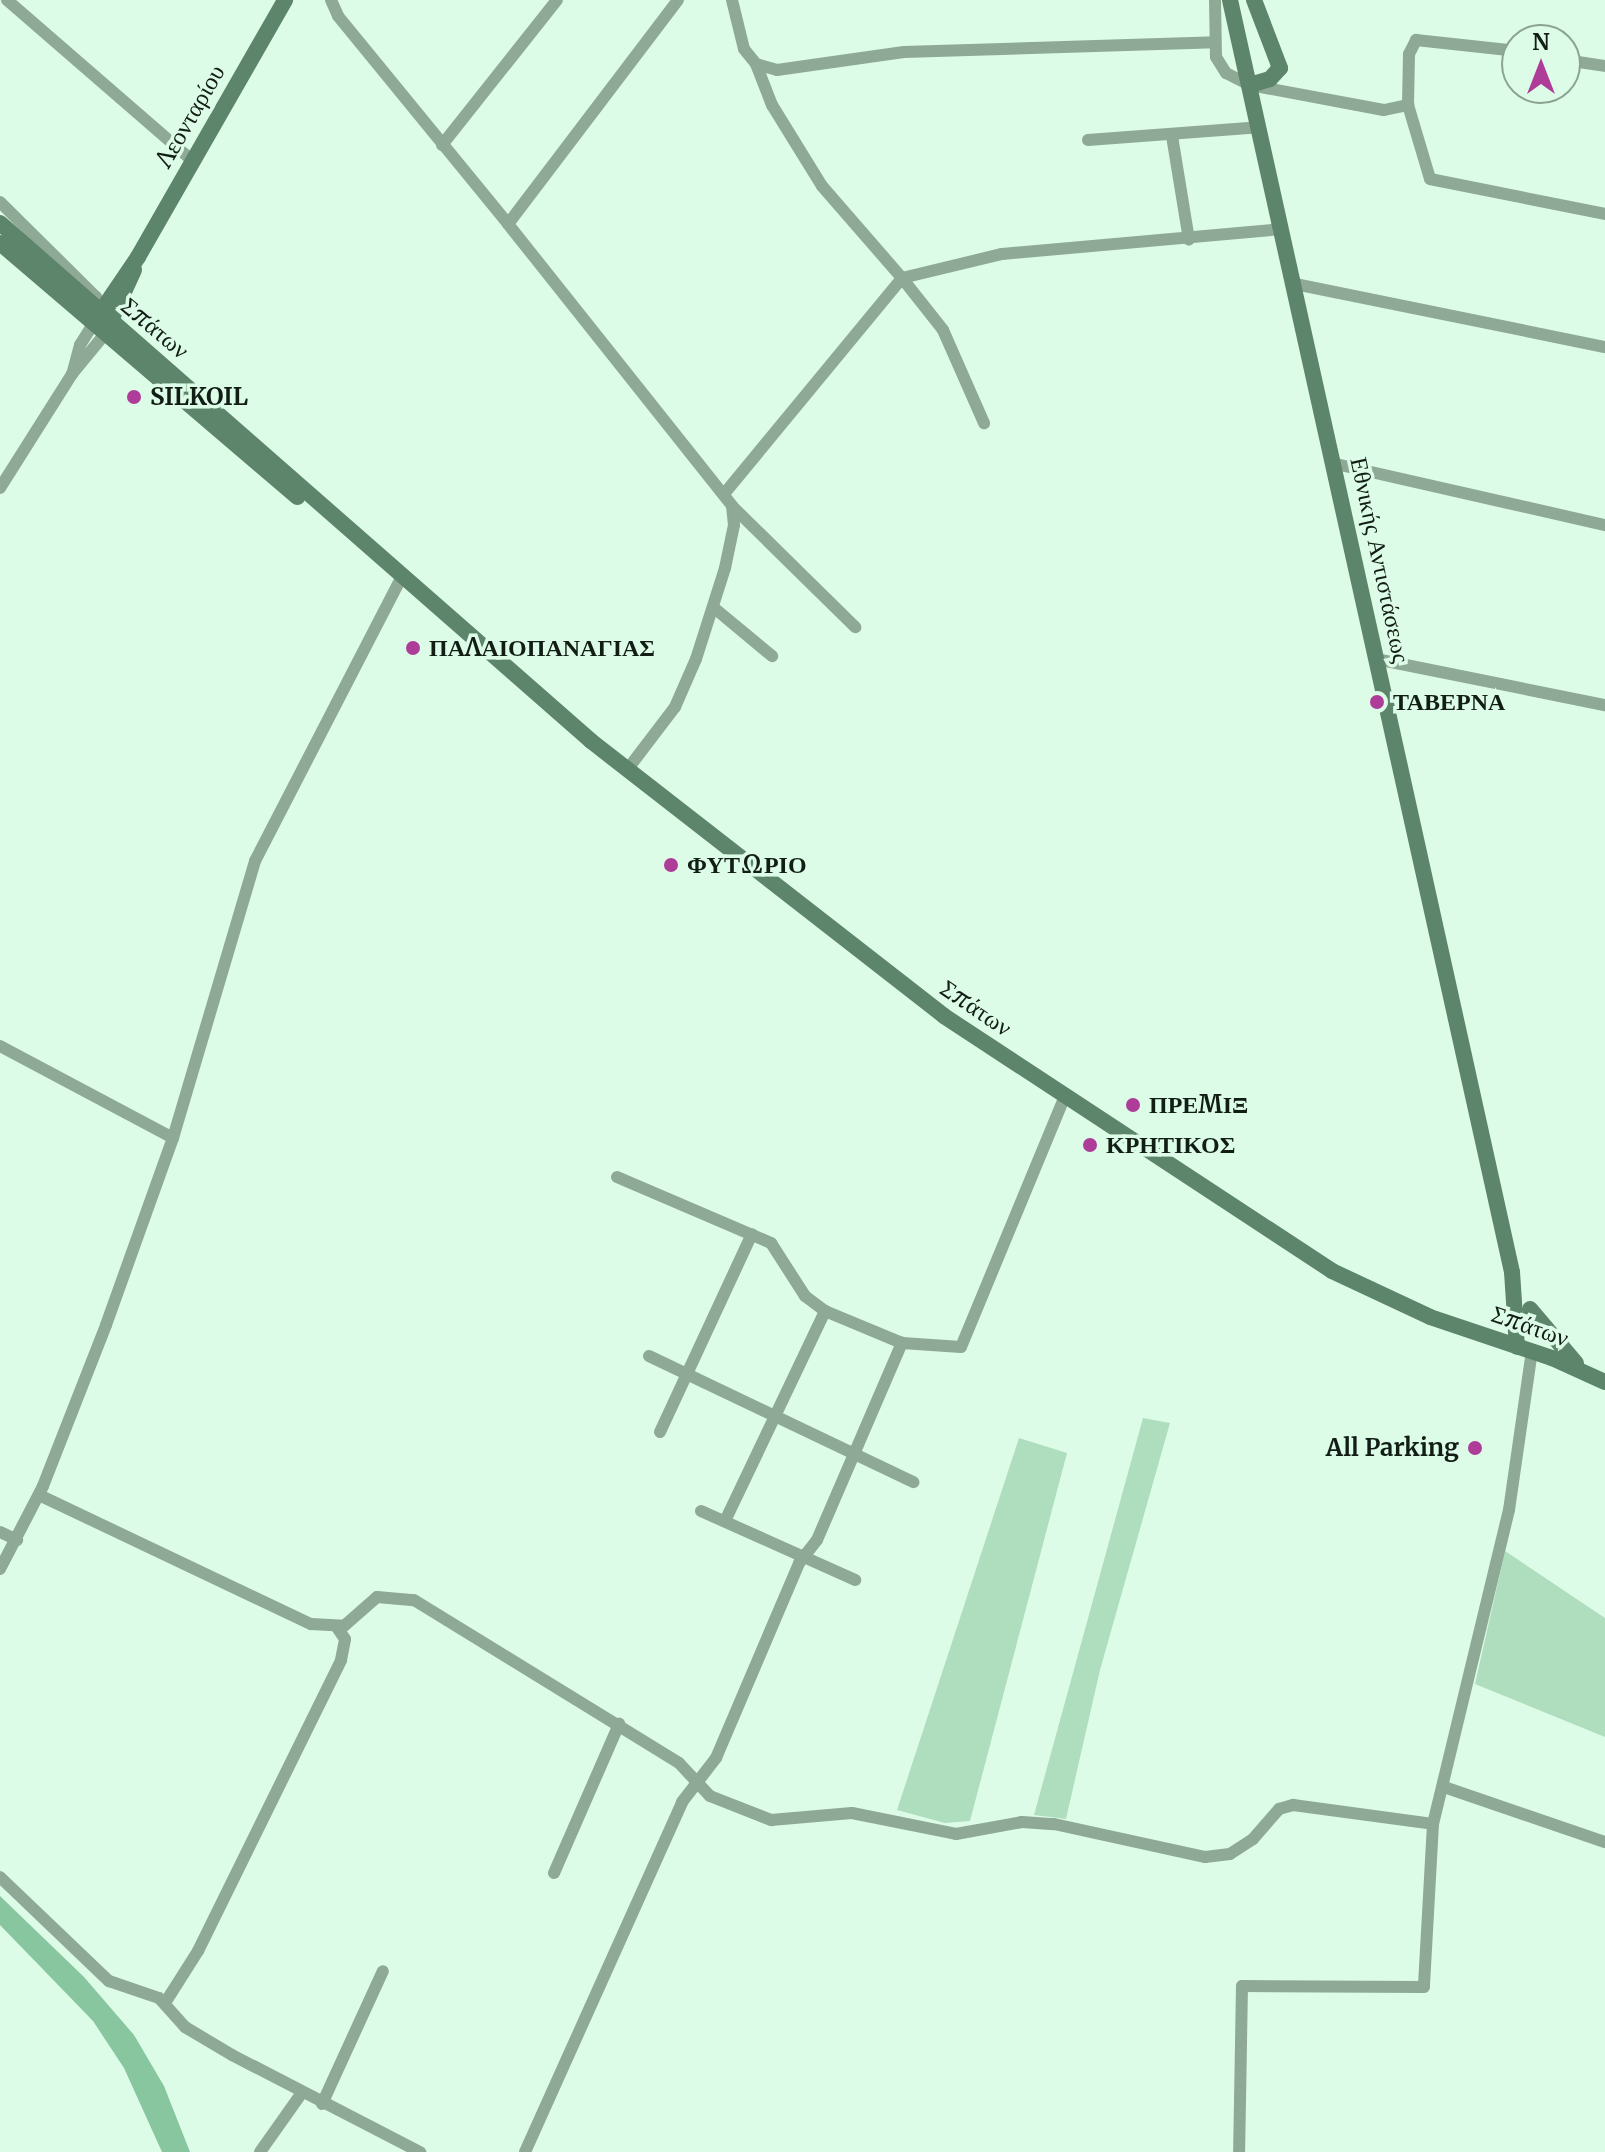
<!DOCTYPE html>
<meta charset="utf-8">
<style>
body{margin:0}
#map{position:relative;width:1605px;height:2152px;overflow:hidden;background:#ddfce7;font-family:Merriweather,serif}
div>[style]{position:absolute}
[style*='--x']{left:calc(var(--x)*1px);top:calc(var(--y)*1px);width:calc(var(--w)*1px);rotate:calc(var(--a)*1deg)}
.green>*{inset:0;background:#afdebf}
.water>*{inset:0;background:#87c69e}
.street>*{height:12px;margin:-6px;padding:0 6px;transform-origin:6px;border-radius:6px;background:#8fa997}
.secondary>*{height:16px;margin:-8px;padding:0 8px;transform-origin:8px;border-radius:8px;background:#5d856b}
.dots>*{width:22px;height:22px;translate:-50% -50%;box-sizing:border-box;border:4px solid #ddfce7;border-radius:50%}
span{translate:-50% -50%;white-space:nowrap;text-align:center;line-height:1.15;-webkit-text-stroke:7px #ddfce7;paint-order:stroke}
.street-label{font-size:24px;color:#121d16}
.poi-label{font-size:24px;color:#121d16;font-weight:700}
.left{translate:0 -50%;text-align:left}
.right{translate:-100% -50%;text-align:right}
.north{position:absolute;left:1501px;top:24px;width:80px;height:80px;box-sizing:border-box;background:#ddfce7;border:2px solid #8ca393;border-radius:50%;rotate:0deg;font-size:22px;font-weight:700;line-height:32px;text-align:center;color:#121d16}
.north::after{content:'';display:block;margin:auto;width:28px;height:36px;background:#ae3d99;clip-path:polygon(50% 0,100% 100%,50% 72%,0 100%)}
</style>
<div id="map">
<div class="green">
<div style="clip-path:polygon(1143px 1418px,1170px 1423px,1100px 1670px,1066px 1819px,1034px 1815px)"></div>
<div style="clip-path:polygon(1019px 1438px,1067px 1453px,970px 1821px,945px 1823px,897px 1810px)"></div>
<div style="clip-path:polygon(1505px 1551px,1605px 1618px,1605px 1737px,1475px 1684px)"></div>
</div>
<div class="water">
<div style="clip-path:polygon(0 1896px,84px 1977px,134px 2035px,164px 2086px,190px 2152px,162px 2152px,124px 2068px,93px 2021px,0 1925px)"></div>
</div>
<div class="street">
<div style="--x:7;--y:0;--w:245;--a:40.9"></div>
<div style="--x:331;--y:0;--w:17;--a:66"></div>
<div style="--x:338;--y:16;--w:269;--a:50.7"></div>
<div style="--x:508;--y:224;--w:281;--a:-52.8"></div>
<div style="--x:732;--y:0;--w:50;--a:76.2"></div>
<div style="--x:744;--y:49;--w:19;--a:51"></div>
<div style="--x:756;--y:64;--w:22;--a:16"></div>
<div style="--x:777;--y:70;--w:128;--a:-8.1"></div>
<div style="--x:904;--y:52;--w:311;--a:-1.8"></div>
<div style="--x:1215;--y:0;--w:57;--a:89"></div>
<div style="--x:1216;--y:57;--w:19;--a:58"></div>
<div style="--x:1226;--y:73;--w:27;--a:27"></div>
<div style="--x:1250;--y:85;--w:136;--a:10.6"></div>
<div style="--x:1384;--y:110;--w:25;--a:-12"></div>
<div style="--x:1408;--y:105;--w:51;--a:-88.9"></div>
<div style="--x:1409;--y:54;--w:16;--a:-63"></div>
<div style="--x:1416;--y:40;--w:102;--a:6.2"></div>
<div style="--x:1565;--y:60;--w:40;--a:8.5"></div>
<div style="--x:756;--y:64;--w:44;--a:68.7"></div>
<div style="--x:772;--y:105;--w:95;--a:58.3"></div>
<div style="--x:822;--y:186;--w:122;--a:49"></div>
<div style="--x:902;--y:278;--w:103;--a:-13.5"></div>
<div style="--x:1002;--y:254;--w:281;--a:-5.1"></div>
<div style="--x:1408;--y:105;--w:77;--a:73.4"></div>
<div style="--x:1430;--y:179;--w:178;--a:11.3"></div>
<div style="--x:1172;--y:136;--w:105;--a:80.7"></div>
<div style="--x:1088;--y:140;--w:171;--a:-4.3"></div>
<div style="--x:442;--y:145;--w:185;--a:-51.6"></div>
<div style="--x:0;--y:202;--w:135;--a:44.7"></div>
<div style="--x:96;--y:297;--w:16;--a:76"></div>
<div style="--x:100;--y:313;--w:38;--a:122"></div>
<div style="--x:80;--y:345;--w:30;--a:105"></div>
<div style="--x:508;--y:224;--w:360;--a:51.5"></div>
<div style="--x:732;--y:506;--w:173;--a:44.5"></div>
<div style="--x:1295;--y:284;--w:316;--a:11.5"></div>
<div style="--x:1336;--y:464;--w:276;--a:12.8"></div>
<div style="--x:0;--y:488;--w:135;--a:-57.7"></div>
<div style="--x:72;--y:374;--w:50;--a:-50.6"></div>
<div style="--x:724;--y:494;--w:280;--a:-50.5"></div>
<div style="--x:902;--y:278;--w:66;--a:51.7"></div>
<div style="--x:943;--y:330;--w:102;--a:66.2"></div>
<div style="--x:713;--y:607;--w:77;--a:39.7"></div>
<div style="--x:1376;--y:659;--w:234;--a:11.4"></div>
<div style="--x:627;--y:770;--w:79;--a:-52.7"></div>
<div style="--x:675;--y:707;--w:52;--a:-66.4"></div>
<div style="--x:696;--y:659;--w:96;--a:-72.3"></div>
<div style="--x:725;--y:568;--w:44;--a:-78.2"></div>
<div style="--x:734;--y:525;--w:19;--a:-96"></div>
<div style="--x:0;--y:1046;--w:196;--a:28"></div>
<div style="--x:617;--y:1177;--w:168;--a:23.2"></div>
<div style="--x:771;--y:1243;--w:63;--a:57.3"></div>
<div style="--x:805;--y:1296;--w:25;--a:37"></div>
<div style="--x:825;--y:1311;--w:83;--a:22.6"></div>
<div style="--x:649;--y:1356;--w:293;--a:25.5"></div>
<div style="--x:660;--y:1432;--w:218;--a:-65.1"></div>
<div style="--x:39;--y:1495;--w:301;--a:25.4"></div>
<div style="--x:311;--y:1624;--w:33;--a:3"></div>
<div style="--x:344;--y:1626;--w:44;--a:-41.3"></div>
<div style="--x:377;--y:1597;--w:37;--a:5"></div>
<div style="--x:414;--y:1600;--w:311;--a:31.6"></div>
<div style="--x:679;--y:1763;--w:45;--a:46.8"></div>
<div style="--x:710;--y:1796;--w:66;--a:21.5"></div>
<div style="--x:771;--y:1820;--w:81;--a:-4.9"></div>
<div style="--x:852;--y:1813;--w:106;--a:11.4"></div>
<div style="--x:956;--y:1834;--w:67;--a:-10.3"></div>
<div style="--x:1022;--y:1822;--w:32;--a:4"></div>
<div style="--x:1054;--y:1824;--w:155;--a:12.3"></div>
<div style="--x:1205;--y:1857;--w:25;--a:-7"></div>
<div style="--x:1230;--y:1854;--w:27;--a:-33"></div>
<div style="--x:1253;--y:1839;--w:40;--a:-49"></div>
<div style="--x:1279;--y:1809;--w:15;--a:-16"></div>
<div style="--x:1293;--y:1805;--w:141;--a:7.7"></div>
<div style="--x:1433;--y:1824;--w:163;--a:93.2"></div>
<div style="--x:1424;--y:1987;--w:182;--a:-179.7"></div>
<div style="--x:1242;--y:1986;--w:166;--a:91"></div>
<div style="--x:701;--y:1511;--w:169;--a:24.1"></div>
<div style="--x:725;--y:1521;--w:233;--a:-64.5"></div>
<div style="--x:0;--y:1532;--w:19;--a:25"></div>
<div style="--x:0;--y:1569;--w:93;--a:-62.6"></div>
<div style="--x:43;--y:1486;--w:173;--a:-68.6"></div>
<div style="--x:106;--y:1325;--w:199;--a:-70.3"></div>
<div style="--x:173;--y:1138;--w:289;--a:-73.5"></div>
<div style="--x:255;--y:861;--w:318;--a:-62.7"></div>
<div style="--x:1444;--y:1787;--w:170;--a:18.9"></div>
<div style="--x:1433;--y:1824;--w:323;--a:-76.4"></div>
<div style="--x:1509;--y:1510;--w:161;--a:-81.8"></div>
<div style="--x:554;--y:1873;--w:163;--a:-66.4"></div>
<div style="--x:0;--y:1877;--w:151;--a:43.7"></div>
<div style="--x:109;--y:1981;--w:53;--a:18.8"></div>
<div style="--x:159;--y:1998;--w:39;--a:48"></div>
<div style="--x:185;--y:2027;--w:55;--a:30.8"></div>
<div style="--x:232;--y:2055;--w:212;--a:27.3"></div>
<div style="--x:165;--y:2003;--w:62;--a:-57.6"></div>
<div style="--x:198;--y:1951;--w:324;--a:-63.8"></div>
<div style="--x:341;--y:1660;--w:21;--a:-79"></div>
<div style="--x:345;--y:1639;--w:12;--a:-125"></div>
<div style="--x:322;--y:2104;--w:146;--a:-65.4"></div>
<div style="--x:260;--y:2152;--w:71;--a:-54.7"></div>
<div style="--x:525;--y:2152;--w:384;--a:-65.8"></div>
<div style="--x:682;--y:1802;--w:56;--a:-52.3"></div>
<div style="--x:716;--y:1758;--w:212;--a:-66.9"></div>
<div style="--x:799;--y:1563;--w:29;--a:-52"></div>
<div style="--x:817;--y:1540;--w:215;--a:-66.7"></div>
<div style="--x:902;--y:1343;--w:59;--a:3.9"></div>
<div style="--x:961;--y:1347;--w:272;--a:-67.5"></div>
</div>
<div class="secondary">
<div style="--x:1230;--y:0;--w:1303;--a:77.5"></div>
<div style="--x:1512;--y:1272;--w:75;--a:86.2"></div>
<div style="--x:1250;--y:85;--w:21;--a:-17"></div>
<div style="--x:1270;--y:79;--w:15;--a:-48"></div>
<div style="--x:1280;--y:68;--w:73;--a:-110.9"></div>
<div style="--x:0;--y:223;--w:786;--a:41.23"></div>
<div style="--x:591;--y:741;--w:447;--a:37.9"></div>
<div style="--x:944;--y:1016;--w:464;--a:33.3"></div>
<div style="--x:1332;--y:1271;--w:108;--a:25.1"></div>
<div style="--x:1430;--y:1317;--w:129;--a:18.6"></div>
<div style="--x:1552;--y:1358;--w:58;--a:24.4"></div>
<div style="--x:0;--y:243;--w:391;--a:40.5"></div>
<div style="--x:100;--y:313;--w:68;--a:-55.8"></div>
<div style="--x:138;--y:257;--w:296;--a:-60.2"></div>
<div style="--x:107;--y:329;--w:65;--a:-65.4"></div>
<div style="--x:1530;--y:1309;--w:71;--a:49.6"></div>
</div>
<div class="dots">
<div style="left:134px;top:397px;background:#ae3d99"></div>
<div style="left:413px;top:648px;background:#ae3d99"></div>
<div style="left:1377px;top:702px;background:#ae3d99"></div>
<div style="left:671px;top:865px;background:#ae3d99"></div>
<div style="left:1133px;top:1105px;background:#ae3d99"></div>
<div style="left:1090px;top:1145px;background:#ae3d99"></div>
<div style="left:1475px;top:1448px;background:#ae3d99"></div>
</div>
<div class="street-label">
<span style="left:190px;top:116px;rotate:-60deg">Λεονταρίου</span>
<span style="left:155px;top:328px;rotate:40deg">Σπάτων</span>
<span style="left:1380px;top:560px;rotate:78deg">Εθνικής Αντιστάσεως</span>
<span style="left:976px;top:1008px;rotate:34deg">Σπάτων</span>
<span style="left:1530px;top:1326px;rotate:19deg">Σπάτων</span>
</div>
<div class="poi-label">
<span class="left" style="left:150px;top:397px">SILKOIL</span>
<span class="left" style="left:429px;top:648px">ΠΑΛΑΙΟΠΑΝΑΓΙΑΣ</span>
<span class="left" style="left:1393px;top:702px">ΤΑΒΕΡΝΑ</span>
<span class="left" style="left:687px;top:865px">ΦΥΤΩΡΙΟ</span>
<span class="left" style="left:1149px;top:1105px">ΠΡΕΜΙΞ</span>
<span class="left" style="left:1106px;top:1145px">ΚΡΗΤΙΚΟΣ</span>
<span class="right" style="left:1459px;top:1448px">All Parking</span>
</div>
<div class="north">N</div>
</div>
